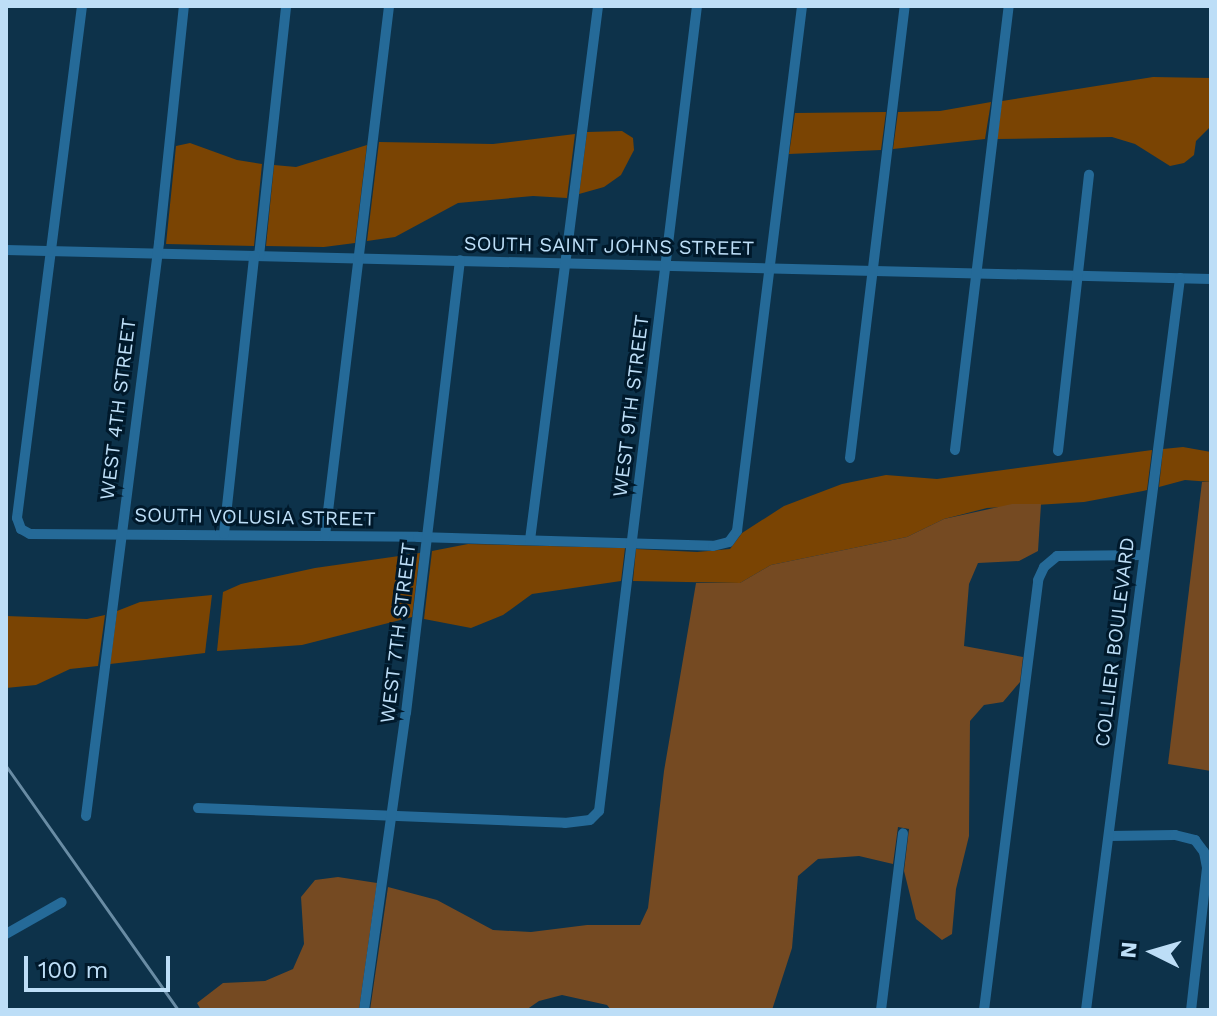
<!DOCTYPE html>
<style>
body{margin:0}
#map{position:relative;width:1217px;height:1016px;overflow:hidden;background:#0d324a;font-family:"Work Sans",sans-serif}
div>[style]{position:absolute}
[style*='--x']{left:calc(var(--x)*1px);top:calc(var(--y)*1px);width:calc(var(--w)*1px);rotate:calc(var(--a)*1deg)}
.green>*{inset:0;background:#7a4403}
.forest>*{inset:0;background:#754a22}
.minor>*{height:10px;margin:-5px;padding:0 5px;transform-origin:5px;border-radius:5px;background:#256a98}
.rail>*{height:3px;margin:-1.5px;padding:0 1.5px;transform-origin:1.5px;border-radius:1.5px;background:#698ca4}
span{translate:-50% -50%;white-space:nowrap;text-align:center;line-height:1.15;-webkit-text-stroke:6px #00192b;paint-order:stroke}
.street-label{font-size:20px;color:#bddef7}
.frame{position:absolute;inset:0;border:8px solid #bddef7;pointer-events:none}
.north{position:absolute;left:1113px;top:912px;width:80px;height:80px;-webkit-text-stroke:6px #00192b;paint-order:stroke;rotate:275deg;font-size:22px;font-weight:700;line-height:32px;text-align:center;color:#bddef7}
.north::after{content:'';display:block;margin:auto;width:28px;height:36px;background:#bddef7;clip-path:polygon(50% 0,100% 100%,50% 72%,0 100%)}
.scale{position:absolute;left:24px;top:956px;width:146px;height:36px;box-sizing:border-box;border:4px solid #bddef7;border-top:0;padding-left:10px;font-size:24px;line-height:28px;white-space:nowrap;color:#bddef7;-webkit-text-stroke:6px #00192b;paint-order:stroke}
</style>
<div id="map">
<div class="green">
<div style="clip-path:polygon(1153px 77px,1211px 78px,1211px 126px,1196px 141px,1194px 155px,1184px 163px,1170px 166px,1135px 144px,1112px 137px,997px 139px,1002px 101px)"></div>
<div style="clip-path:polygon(991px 102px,985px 139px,893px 149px,898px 112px,940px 111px)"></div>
<div style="clip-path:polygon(886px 112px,881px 150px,789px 154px,795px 113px)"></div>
<div style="clip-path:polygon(622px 131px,633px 138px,634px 150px,621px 175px,604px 187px,579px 194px,587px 132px)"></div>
<div style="clip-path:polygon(575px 134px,567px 198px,533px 196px,458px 203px,395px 237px,367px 241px,379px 142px,493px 144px)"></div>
<div style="clip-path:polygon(190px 143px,237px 160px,262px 164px,254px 246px,166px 244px,176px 146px)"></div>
<div style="clip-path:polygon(367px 145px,355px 243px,324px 247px,266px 246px,274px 165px,296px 167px)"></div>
<div style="clip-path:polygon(1183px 447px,1211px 452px,1211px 482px,1185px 480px,1159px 487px,1163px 449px)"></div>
<div style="clip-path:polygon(1152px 450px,1147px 490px,1143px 491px,1084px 502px,987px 508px,944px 519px,907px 537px,771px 565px,740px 583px,633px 581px,636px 549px,697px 552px,730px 549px,742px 533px,784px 506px,842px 484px,886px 475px,937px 479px)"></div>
<div style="clip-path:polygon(468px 544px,625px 548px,621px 581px,532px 594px,503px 615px,471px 628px,424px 619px,432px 551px)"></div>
<div style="clip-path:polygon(420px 553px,412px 617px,302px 645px,217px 651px,223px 592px,241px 584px,315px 568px)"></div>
<div style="clip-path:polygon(212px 595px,205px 653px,110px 664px,117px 611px,140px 602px)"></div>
<div style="clip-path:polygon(105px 615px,98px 666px,70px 669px,36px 685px,6px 688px,6px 616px,87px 619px)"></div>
</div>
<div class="forest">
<div style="clip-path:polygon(1202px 482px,1211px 482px,1211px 771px,1168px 764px)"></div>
<div style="clip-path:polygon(1012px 504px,1041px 504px,1038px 551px,1019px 561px,978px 563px,969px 584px,964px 646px,1023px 657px,1020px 682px,1003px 702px,984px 705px,970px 721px,969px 836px,956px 889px,952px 934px,942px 940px,916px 919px,904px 871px,909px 829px,898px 827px,893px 864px,859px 856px,818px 859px,798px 876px,792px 948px,772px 1010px,611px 1010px,607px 1005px,562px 995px,539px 1001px,526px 1010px,370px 1010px,388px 887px,437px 900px,493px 930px,531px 932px,587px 925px,640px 925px,648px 908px,664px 771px,696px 583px,740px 583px,771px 565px,907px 537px,944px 519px)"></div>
<div style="clip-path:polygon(338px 877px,377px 883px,359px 1010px,201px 1010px,197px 1003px,223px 983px,265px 981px,293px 969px,304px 944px,301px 897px,315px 880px)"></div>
</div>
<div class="minor">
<div style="--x:82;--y:6;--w:516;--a:97.24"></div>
<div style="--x:17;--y:518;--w:12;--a:70"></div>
<div style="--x:21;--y:529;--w:10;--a:29"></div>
<div style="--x:30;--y:534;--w:388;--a:0.4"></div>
<div style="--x:418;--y:537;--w:295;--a:1.7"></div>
<div style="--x:713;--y:546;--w:16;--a:-14"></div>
<div style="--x:729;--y:542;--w:14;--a:-54"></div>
<div style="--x:737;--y:531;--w:529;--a:-82.94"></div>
<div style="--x:6;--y:250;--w:1205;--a:1.38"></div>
<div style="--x:259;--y:256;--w:251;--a:-83.8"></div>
<div style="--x:955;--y:450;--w:447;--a:-83.1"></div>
<div style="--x:1058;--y:451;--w:278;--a:-83.6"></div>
<div style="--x:850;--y:458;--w:455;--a:-83.1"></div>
<div style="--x:224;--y:534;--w:280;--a:-83.8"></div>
<div style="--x:325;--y:536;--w:534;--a:-83.11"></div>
<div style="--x:530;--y:540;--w:538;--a:-82.74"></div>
<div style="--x:198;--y:808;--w:367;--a:2.3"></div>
<div style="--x:565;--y:823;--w:25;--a:-7"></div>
<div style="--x:590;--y:820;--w:13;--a:-45"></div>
<div style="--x:599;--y:811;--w:811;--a:-83.06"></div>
<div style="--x:86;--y:816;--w:578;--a:-82.74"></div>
<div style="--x:159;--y:243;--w:238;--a:-84"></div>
<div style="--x:1109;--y:836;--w:66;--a:-0.9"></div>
<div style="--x:1175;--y:835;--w:21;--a:14"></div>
<div style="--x:1195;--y:840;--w:15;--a:53"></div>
<div style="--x:1204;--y:852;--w:16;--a:79"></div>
<div style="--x:1207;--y:868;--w:143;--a:96.4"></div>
<div style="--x:6;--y:934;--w:64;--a:-29.7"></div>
<div style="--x:364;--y:1010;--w:300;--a:-82"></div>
<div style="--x:406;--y:713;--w:456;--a:-83.2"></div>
<div style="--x:881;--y:1010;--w:178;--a:-82.9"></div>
<div style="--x:984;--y:1010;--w:433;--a:-82.8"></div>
<div style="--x:1038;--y:580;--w:14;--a:-65"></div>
<div style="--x:1044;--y:567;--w:17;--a:-40"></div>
<div style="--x:1057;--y:556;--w:87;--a:-0.7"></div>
<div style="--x:1086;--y:1010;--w:738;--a:-82.68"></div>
</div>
<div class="rail">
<div style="--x:6;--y:766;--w:299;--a:54.8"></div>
</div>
<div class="street-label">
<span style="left:609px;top:246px;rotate:1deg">SOUTH SAINT JOHNS STREET</span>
<span style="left:631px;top:406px;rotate:-83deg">WEST 9TH STREET</span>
<span style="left:118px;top:409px;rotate:-83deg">WEST 4TH STREET</span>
<span style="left:255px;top:517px;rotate:1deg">SOUTH VOLUSIA STREET</span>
<span style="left:398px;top:633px;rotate:-83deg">WEST 7TH STREET</span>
<span style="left:1115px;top:642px;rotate:-83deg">COLLIER BOULEVARD</span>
</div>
<div class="frame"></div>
<div class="north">N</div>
<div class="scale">100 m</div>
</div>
